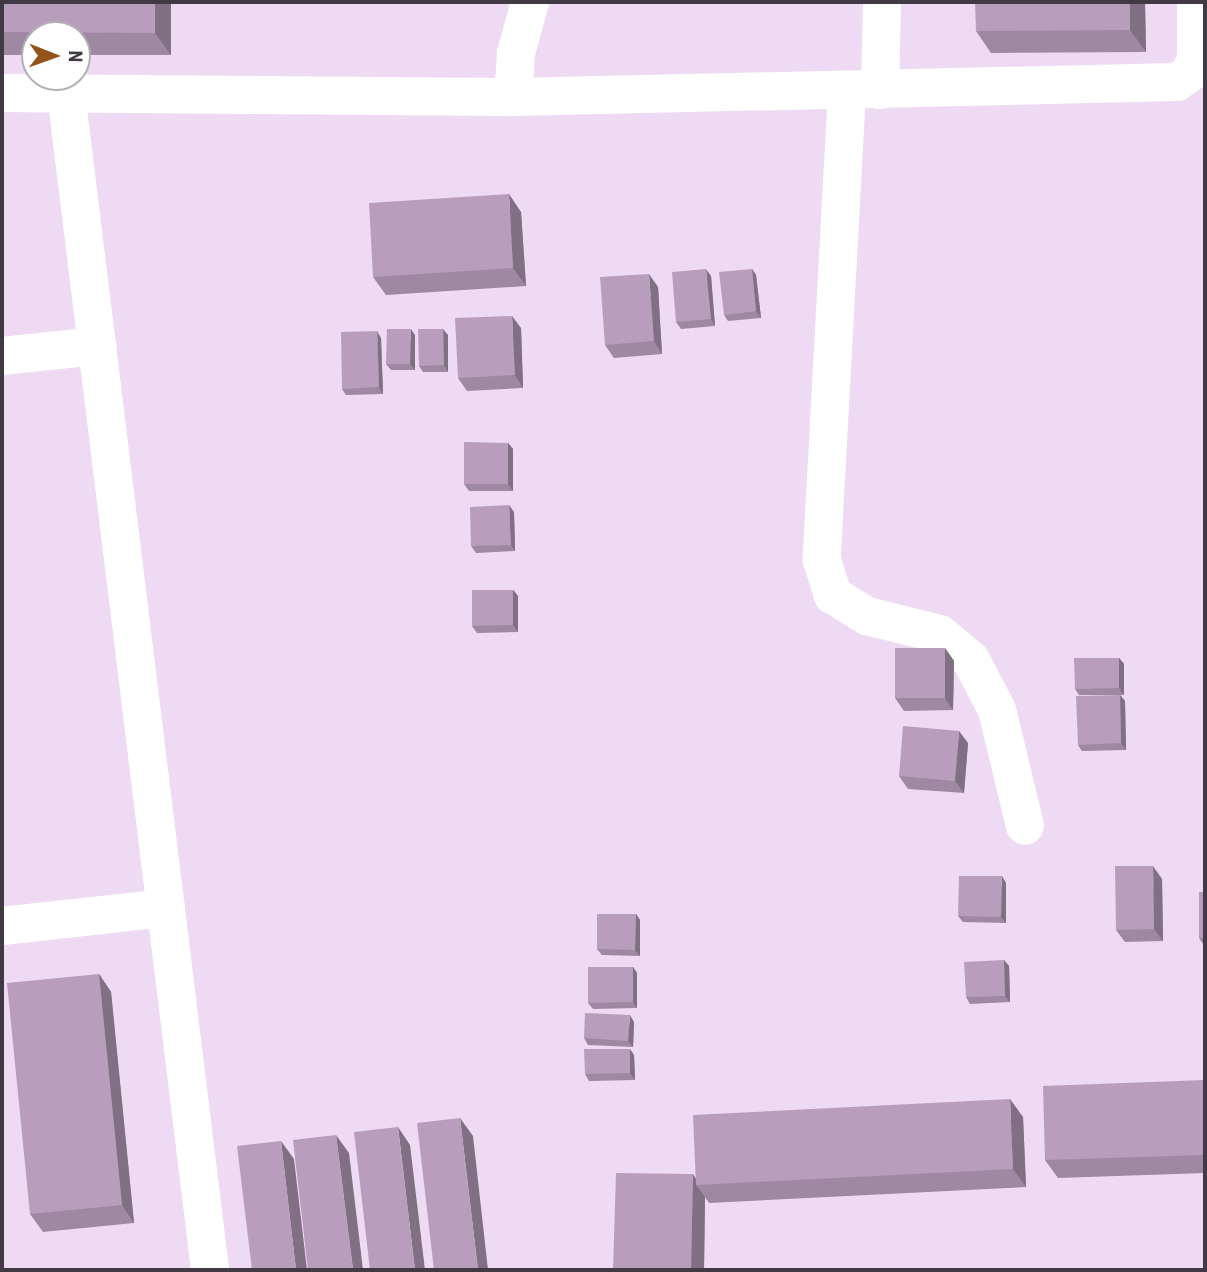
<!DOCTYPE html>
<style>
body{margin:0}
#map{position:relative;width:1207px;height:1272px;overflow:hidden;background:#efdaf3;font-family:"Roboto Condensed",sans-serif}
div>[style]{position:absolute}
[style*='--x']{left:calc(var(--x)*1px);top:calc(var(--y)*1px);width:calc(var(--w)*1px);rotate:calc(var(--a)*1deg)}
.minor>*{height:38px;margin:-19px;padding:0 19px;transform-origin:19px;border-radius:19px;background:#fff}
.wall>*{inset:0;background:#9e88a2}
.shaded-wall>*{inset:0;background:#816f84}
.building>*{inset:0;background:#b89ebc}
span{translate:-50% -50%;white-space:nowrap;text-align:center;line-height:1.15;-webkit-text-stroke:5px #fff;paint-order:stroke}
.frame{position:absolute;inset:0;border:4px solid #413943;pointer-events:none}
.north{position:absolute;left:21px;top:21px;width:70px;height:70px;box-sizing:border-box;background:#fff;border:2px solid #b3b0b4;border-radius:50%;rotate:91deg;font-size:19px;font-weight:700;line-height:28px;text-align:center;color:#413943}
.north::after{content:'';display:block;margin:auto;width:24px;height:32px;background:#93541b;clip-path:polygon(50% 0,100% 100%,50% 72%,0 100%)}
</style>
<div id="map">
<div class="minor">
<div style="--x:880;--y:90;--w:88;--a:-88.7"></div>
<div style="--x:847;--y:91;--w:470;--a:93.1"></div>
<div style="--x:822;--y:560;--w:37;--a:73"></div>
<div style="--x:833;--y:595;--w:40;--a:32"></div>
<div style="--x:867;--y:616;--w:75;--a:13.9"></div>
<div style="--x:940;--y:634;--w:40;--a:40"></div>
<div style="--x:971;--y:660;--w:56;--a:62.5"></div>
<div style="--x:997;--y:710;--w:119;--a:76.4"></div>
<div style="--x:2;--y:93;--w:511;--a:0.45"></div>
<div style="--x:513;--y:97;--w:664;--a:-1.29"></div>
<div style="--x:1177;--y:82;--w:17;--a:-36"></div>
<div style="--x:1191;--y:72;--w:16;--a:-72"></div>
<div style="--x:1196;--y:57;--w:55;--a:-90"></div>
<div style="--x:66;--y:93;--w:1186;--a:83.02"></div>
<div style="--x:513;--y:97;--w:44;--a:-86.1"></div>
<div style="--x:516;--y:53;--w:53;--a:-74.6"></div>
<div style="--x:2;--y:356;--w:96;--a:-6"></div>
<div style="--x:2;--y:926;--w:165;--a:-6.3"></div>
</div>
<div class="wall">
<div style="clip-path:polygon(2px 2px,171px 2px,171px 55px,77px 55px,77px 35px,35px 35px,35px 55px,2px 55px)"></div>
<div style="clip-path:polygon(1145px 2px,1146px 52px,991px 53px,976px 31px)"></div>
<div style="clip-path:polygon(521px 212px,526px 286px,386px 295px,373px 277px)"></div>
<div style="clip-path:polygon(752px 269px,756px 275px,761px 318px,728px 321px,724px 315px)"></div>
<div style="clip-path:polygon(711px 276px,715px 326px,681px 329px,676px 322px)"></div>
<div style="clip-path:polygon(658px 287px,662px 354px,614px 358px,605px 345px)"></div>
<div style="clip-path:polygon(521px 328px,523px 388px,467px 391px,458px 378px)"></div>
<div style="clip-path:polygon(415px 335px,415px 370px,391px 370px,386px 364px)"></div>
<div style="clip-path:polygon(448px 335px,448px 372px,423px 372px,419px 366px)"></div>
<div style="clip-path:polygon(381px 338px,383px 394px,346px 395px,342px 389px)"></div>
<div style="clip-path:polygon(508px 443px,513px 449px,513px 491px,469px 491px,464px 484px)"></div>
<div style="clip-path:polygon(514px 512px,515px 551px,476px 553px,471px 546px)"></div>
<div style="clip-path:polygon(513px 590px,518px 596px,518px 632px,477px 633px,472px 626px)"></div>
<div style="clip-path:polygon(945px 648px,954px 661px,953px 710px,904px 711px,895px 698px)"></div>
<div style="clip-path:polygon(1119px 658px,1124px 664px,1124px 695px,1079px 695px,1075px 689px)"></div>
<div style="clip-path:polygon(1120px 695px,1125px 701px,1126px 750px,1082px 751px,1078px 745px)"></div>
<div style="clip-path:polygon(968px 743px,964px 793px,908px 789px,899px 776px)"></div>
<div style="clip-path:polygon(1162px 879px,1163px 941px,1125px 942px,1116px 930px)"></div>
<div style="clip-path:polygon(1006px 883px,1006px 923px,963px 922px,958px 916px)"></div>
<div style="clip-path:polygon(1205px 892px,1205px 944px,1203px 944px,1199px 938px)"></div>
<div style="clip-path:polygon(636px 914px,640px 920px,640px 956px,602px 955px,597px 949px)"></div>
<div style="clip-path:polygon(1004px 960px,1009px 966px,1010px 1002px,970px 1004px,966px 997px)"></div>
<div style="clip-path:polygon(633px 967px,637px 973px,637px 1008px,593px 1009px,588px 1003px)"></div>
<div style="clip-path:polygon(99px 974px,111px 992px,134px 1223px,43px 1232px,30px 1214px)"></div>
<div style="clip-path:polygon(634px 1022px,633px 1047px,588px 1045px,584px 1038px)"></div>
<div style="clip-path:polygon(634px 1055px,635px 1080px,589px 1081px,585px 1074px)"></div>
<div style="clip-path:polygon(1205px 1080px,1205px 1173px,1058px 1178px,1045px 1160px)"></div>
<div style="clip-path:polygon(1023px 1117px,1026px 1187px,709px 1203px,705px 1197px,704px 1270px,613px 1270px,696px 1179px)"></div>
</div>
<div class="shaded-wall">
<div style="clip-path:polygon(155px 2px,171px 2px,171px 55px,155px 33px)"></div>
<div style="clip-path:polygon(1130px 2px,1145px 2px,1146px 52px,1130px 30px)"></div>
<div style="clip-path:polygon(509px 194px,521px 212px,526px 286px,513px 268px)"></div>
<div style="clip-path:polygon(706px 269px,711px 276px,715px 326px,711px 319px)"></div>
<div style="clip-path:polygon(752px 269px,756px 275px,761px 318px,756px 311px)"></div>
<div style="clip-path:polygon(649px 274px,658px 287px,662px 354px,654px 341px)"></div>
<div style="clip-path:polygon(512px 316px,521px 328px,523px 388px,515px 375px)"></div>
<div style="clip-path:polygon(411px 329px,415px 335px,415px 370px,410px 364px)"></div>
<div style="clip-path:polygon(443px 329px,448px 335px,448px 372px,444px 365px)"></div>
<div style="clip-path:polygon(377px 331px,381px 338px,383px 394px,379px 387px)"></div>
<div style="clip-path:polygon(508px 443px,513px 449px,513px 491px,508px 484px)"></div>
<div style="clip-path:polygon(509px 505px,514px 512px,515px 551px,511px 545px)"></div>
<div style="clip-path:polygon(513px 590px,518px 596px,518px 632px,513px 625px)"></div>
<div style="clip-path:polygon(945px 648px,954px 661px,953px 710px,945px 698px)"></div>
<div style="clip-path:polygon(1119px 658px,1124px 664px,1124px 695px,1119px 688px)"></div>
<div style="clip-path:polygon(1120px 695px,1125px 701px,1126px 750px,1121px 743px)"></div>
<div style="clip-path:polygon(959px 731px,968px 743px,964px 793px,955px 781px)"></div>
<div style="clip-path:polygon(1153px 866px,1162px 879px,1163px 941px,1154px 929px)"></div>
<div style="clip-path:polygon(1002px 876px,1006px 883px,1006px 923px,1001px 917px)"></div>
<div style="clip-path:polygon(636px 914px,640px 920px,640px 956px,635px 950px)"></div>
<div style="clip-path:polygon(1004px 960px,1009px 966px,1010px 1002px,1005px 996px)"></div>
<div style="clip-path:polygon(633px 967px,637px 973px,637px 1008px,633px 1002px)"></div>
<div style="clip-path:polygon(99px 974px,111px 992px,134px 1223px,122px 1205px)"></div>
<div style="clip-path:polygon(630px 1015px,634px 1022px,633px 1047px,628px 1041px)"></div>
<div style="clip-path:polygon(630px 1049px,634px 1055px,635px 1080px,630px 1073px)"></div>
<div style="clip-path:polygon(1010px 1099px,1023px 1117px,1026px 1187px,1013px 1169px)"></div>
<div style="clip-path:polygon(460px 1118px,473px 1136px,488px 1270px,478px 1270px)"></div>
<div style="clip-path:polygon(398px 1127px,410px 1145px,425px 1270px,415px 1270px)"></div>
<div style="clip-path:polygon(336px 1135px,349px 1153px,363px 1270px,353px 1270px)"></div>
<div style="clip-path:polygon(281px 1141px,294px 1159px,307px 1270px,296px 1270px)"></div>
<div style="clip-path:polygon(693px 1174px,700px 1185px,696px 1185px,705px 1197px,704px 1270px,691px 1270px)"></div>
</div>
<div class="building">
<div style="clip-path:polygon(2px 2px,155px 2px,155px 33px,2px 32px)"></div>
<div style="clip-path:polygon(975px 2px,1130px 2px,1130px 30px,976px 31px)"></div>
<div style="clip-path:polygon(509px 194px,513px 268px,373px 277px,369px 203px)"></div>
<div style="clip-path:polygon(1204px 242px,1205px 242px,1205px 300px,1204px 300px)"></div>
<div style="clip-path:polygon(706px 269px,711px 319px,676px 322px,672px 272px)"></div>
<div style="clip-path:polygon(752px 269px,756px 311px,724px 315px,719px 272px)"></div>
<div style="clip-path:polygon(649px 274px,654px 341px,605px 345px,600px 277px)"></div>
<div style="clip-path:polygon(512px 316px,515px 375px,458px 378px,455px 318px)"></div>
<div style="clip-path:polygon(387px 329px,411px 329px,410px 364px,386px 364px)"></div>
<div style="clip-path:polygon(418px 329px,443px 329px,444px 365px,419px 366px)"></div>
<div style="clip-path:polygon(377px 331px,379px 387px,342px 389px,341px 332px)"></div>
<div style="clip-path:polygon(464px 442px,508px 443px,508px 484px,464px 484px)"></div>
<div style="clip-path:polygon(509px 505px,511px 545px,471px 546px,470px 507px)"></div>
<div style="clip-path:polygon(472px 590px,513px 590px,513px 625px,472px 626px)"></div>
<div style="clip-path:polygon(895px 648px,945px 648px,945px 698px,895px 698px)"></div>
<div style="clip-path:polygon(1074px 658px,1119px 658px,1119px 688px,1075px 689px)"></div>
<div style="clip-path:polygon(1120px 695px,1121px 743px,1078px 745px,1076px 696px)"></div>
<div style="clip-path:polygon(903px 726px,959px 731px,955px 781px,899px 776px)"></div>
<div style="clip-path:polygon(1115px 866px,1153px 866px,1154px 929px,1116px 930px)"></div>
<div style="clip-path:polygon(959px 876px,1002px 876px,1001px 917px,958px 916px)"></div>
<div style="clip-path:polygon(1199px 892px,1205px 892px,1205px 938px,1199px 938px)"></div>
<div style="clip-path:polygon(597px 914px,636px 914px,635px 950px,597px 949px)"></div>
<div style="clip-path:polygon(1004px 960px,1005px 996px,966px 997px,964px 962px)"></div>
<div style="clip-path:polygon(588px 967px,633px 967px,633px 1002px,588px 1003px)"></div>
<div style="clip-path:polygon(99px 974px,122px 1205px,30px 1214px,7px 983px)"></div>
<div style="clip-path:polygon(585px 1013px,630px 1015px,628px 1041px,584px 1038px)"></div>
<div style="clip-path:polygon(584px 1049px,630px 1049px,630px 1073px,585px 1074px)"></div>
<div style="clip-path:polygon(1205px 1080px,1205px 1155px,1045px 1160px,1043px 1086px)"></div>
<div style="clip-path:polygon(1010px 1099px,1013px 1169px,696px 1185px,693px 1115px)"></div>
<div style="clip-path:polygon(460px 1118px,478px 1270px,434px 1270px,417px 1123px)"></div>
<div style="clip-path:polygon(398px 1127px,415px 1270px,370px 1270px,354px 1132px)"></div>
<div style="clip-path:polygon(336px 1135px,353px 1270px,308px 1270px,293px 1140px)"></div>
<div style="clip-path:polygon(281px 1141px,296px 1270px,252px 1270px,237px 1146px)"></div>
<div style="clip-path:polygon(616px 1173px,693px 1174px,691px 1270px,613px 1270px)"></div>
</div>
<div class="frame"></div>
<div class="north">N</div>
</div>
